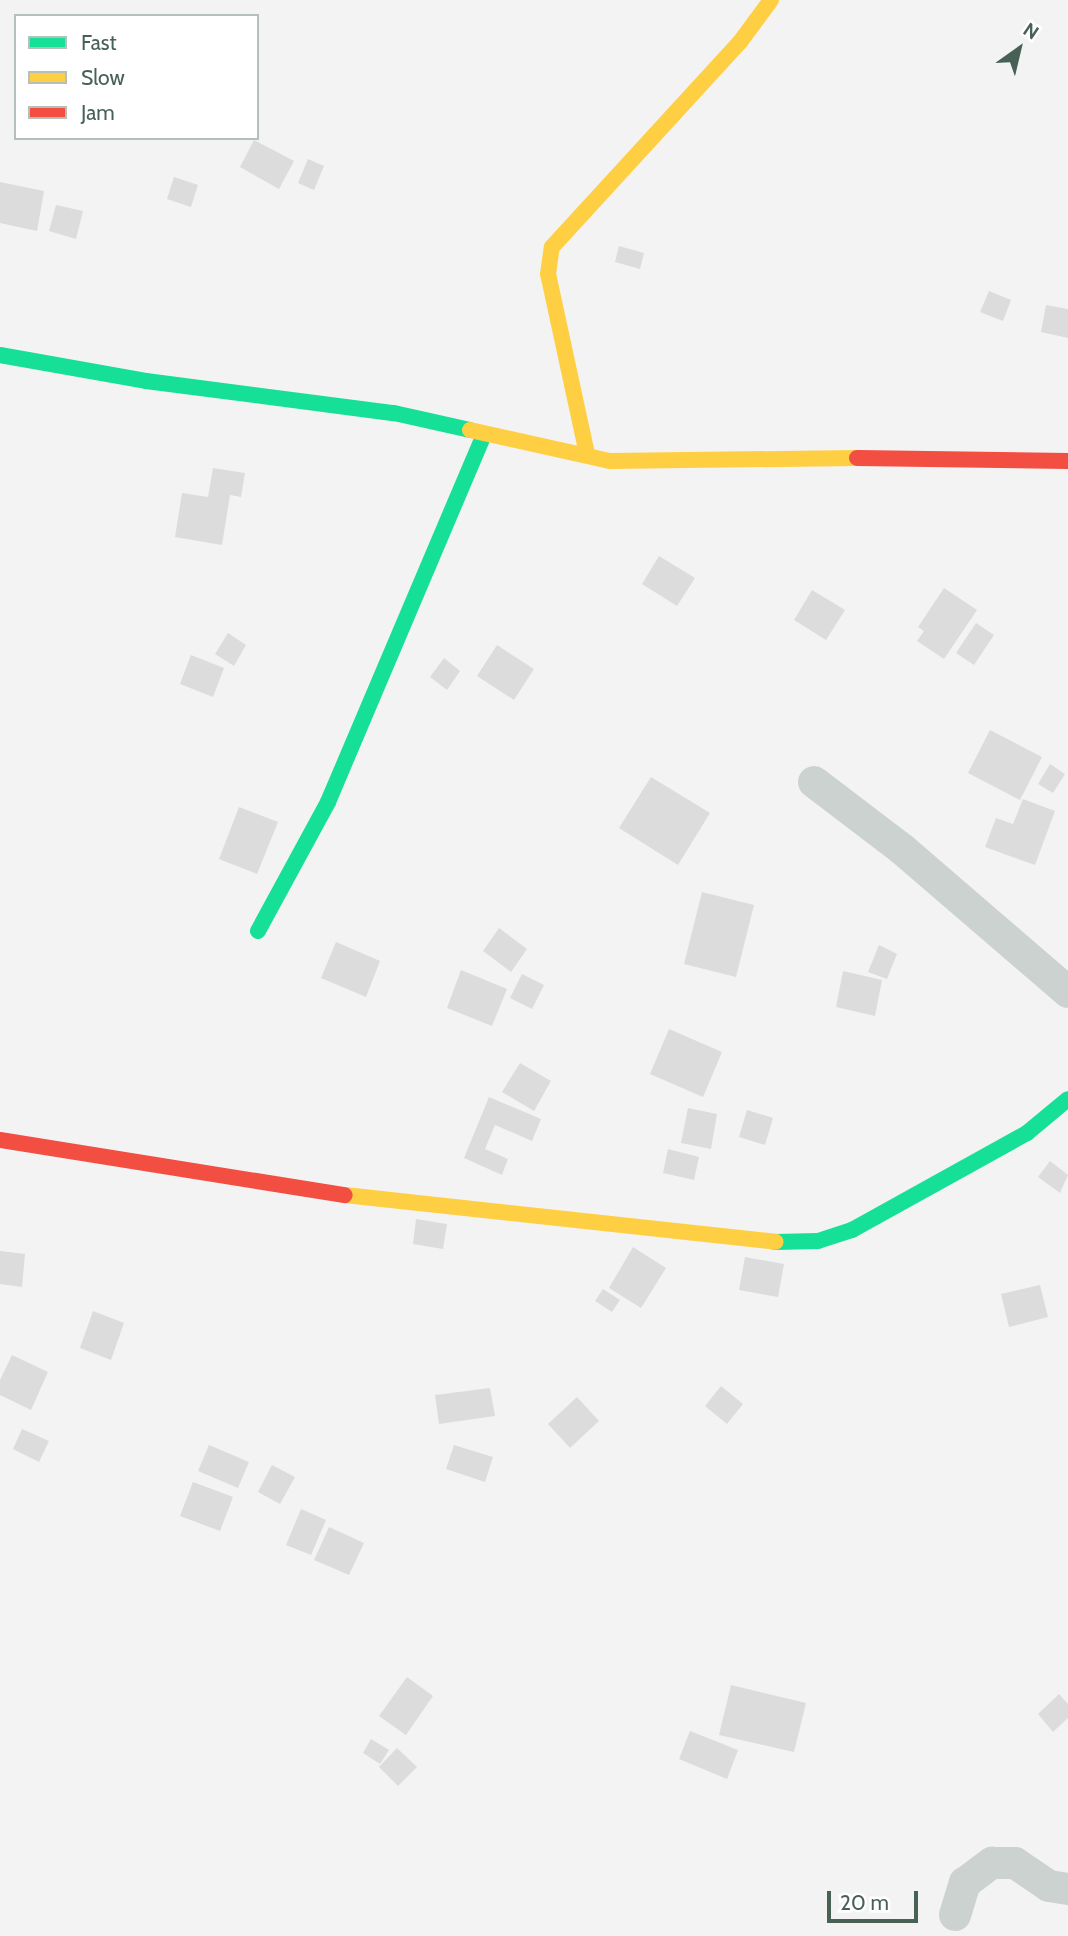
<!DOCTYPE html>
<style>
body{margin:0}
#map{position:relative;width:1068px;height:1936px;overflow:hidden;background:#f3f3f3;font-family:Cabin,sans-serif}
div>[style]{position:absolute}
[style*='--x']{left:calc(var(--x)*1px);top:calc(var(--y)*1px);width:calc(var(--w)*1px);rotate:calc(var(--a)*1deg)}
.building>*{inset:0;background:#dbdcdb}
.street>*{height:32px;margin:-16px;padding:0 16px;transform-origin:16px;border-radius:16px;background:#ccd2cf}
.fast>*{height:16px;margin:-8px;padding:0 8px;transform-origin:8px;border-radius:8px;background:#16e098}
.slow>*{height:16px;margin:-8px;padding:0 8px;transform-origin:8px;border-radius:8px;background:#ffcf43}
.jam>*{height:16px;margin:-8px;padding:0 8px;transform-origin:8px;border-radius:8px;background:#f24e42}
span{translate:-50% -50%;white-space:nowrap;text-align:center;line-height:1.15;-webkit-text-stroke:6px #fff;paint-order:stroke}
.legend{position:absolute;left:14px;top:14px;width:245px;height:126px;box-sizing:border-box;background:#fff;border:2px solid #b6c0bb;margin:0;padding:9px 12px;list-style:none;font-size:21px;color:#486155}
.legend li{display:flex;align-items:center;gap:14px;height:35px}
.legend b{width:35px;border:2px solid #b6c0bb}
.north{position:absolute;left:984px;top:14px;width:70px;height:70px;-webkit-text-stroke:5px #fff;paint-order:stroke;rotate:34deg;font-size:19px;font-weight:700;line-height:28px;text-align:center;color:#486155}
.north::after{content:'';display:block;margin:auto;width:24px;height:32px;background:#486155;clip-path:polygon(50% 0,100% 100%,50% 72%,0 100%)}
.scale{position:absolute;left:827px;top:1891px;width:91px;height:32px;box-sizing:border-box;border:4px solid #486155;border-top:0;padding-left:9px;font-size:21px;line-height:24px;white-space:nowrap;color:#486155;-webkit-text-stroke:5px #fff;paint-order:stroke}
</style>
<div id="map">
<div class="building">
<div style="clip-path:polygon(254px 140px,294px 161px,279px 189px,240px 167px)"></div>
<div style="clip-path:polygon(308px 159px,324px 166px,314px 190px,298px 183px)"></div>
<div style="clip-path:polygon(174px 177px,198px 185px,191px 207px,167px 199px)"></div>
<div style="clip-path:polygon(0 182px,44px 191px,37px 231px,0 223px)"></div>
<div style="clip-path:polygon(56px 205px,83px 211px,76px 239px,49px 231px)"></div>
<div style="clip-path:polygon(619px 246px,644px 253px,640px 269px,615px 262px)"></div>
<div style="clip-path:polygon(989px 291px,1011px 300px,1003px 321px,980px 312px)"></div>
<div style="clip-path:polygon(1046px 305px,1068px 309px,1068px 338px,1041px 332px)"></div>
<div style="clip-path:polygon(213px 468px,245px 473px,241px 497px,230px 495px,222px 545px,175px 537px,182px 493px,208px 497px)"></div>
<div style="clip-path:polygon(659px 556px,695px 578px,677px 606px,642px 584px)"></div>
<div style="clip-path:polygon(944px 588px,977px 610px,944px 659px,917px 641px,924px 631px,918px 627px)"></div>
<div style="clip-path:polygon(812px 590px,845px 610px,826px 640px,794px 620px)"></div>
<div style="clip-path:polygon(976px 623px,994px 635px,974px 665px,956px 653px)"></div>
<div style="clip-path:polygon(228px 633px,246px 645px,234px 666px,215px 654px)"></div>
<div style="clip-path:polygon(497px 645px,534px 669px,514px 700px,477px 676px)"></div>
<div style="clip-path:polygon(191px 655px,224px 668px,213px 697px,180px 684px)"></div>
<div style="clip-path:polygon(444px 658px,460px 671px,447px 690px,430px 677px)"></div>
<div style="clip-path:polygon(990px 730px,1042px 757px,1020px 800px,968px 773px)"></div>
<div style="clip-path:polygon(1050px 764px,1065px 774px,1053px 793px,1038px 784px)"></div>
<div style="clip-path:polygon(651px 777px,710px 813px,678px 865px,619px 828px)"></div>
<div style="clip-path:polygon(1023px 799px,1055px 811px,1035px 865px,985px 847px,996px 818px,1013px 824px)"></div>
<div style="clip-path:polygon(239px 807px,278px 822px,257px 874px,219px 859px)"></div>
<div style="clip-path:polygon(702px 892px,754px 905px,736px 977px,684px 964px)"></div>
<div style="clip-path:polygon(499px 928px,527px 949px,511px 972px,483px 951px)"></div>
<div style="clip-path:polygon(336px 942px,380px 961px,366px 997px,321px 978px)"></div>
<div style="clip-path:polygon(879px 945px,897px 954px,887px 979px,868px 972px)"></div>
<div style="clip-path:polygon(461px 970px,507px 989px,492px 1026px,447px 1008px)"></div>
<div style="clip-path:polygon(843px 971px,882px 980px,875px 1016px,836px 1007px)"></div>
<div style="clip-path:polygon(522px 974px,544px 985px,532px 1009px,510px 998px)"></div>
<div style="clip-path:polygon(669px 1029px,722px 1052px,703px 1097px,650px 1074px)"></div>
<div style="clip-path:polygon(520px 1063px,551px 1081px,534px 1111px,502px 1092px)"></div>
<div style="clip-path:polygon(489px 1097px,541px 1119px,532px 1141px,495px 1125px,485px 1149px,508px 1159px,502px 1175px,464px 1158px)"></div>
<div style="clip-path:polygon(688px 1108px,717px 1114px,711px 1149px,681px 1143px)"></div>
<div style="clip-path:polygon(747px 1110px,773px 1118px,765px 1145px,739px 1137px)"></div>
<div style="clip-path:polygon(668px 1149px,699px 1157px,694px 1180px,663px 1173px)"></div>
<div style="clip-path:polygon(1050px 1161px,1068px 1175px,1060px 1193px,1038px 1177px)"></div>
<div style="clip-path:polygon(416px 1219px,447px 1224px,443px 1249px,413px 1244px)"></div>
<div style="clip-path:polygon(633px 1247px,666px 1268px,641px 1308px,609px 1288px)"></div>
<div style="clip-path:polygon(0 1251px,25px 1254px,22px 1287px,0 1284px)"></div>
<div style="clip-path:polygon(745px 1257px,784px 1264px,778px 1297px,739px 1290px)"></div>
<div style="clip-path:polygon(1040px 1285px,1048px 1317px,1009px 1327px,1001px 1294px)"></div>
<div style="clip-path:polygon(603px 1289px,620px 1300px,612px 1312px,595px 1301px)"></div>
<div style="clip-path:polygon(93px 1311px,124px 1323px,111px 1360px,80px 1348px)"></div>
<div style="clip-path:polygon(12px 1355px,48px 1372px,31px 1410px,0 1395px,0 1380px)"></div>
<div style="clip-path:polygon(721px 1386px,743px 1404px,727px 1424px,705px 1406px)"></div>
<div style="clip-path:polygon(490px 1388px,495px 1416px,439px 1424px,435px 1395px)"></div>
<div style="clip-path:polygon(577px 1397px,599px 1421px,570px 1448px,548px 1424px)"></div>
<div style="clip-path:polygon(22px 1429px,49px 1441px,39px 1462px,13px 1449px)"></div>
<div style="clip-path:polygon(209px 1445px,249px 1462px,238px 1488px,198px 1471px)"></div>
<div style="clip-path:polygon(454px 1445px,493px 1457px,485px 1482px,446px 1469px)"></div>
<div style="clip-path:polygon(272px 1465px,295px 1477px,280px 1504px,258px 1492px)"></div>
<div style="clip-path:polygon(193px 1482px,233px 1497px,220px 1531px,180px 1516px)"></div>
<div style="clip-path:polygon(301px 1509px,326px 1520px,311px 1555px,286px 1545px)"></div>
<div style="clip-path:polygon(329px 1527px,364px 1543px,349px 1575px,314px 1560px)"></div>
<div style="clip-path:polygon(407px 1677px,433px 1696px,406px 1735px,379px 1716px)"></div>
<div style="clip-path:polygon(731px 1685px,806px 1703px,794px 1752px,719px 1735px)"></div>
<div style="clip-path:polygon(1059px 1694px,1068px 1704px,1068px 1718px,1053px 1732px,1038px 1714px)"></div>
<div style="clip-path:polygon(690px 1731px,738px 1750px,727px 1779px,679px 1759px)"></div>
<div style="clip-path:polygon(371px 1739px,389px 1750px,380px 1764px,363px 1753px)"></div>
<div style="clip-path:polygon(397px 1748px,417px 1767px,398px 1786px,379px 1767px)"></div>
</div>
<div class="street">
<div style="--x:814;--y:782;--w:111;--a:37.3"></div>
<div style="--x:902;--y:849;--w:219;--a:40.7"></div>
<div style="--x:955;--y:1915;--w:34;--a:-73"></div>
<div style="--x:965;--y:1883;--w:34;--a:-37"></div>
<div style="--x:992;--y:1863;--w:23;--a:0"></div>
<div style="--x:1015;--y:1863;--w:41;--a:34.1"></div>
<div style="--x:1049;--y:1886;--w:19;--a:9"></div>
</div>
<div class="fast">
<div style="--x:0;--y:355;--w:148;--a:10.1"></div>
<div style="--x:146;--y:381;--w:250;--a:7.4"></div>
<div style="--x:394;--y:413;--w:78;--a:12.6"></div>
<div style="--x:258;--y:931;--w:147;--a:-61.5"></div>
<div style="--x:328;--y:802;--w:397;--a:-67"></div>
<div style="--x:775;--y:1242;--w:43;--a:-1.3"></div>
<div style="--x:818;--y:1241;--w:36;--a:-18"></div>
<div style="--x:852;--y:1230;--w:200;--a:-29"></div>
<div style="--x:1027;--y:1133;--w:53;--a:-39.7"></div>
</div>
<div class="slow">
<div style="--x:470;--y:430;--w:143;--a:12.5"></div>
<div style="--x:610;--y:461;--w:247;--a:-0.7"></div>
<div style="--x:587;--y:454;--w:184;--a:-102.2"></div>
<div style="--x:548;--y:274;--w:27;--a:-82"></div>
<div style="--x:552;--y:247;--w:278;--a:-47.5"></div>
<div style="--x:740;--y:42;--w:52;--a:-53.6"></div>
<div style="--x:345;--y:1195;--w:433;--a:6.2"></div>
</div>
<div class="jam">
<div style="--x:857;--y:458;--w:211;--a:0.8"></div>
<div style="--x:0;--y:1140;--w:349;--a:9.1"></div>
</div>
<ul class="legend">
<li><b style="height:9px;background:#16e098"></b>Fast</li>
<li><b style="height:9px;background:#ffcf43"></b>Slow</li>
<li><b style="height:9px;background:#f24e42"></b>Jam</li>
</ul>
<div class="north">N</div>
<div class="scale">20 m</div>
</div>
